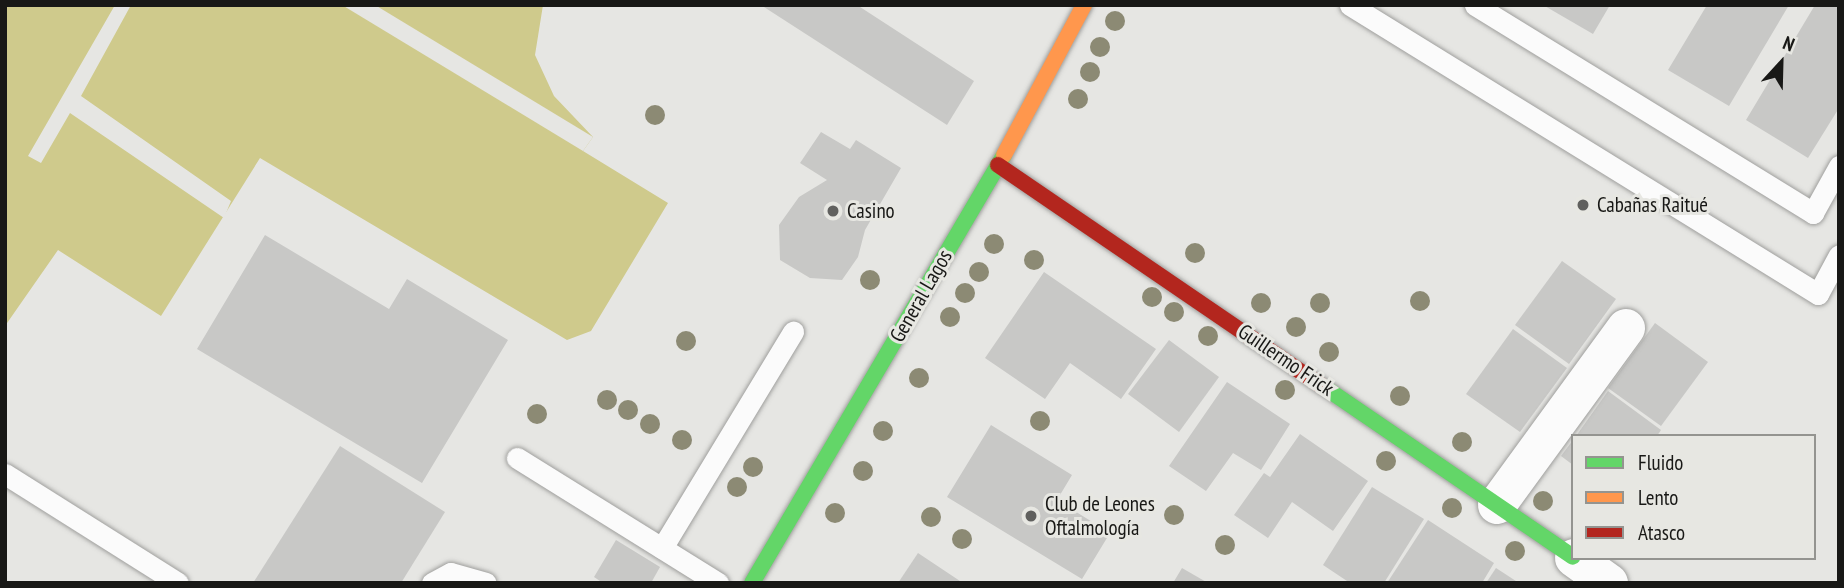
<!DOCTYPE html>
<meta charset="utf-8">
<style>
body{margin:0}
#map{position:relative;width:1844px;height:588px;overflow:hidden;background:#e6e6e3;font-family:"PT Sans Narrow",sans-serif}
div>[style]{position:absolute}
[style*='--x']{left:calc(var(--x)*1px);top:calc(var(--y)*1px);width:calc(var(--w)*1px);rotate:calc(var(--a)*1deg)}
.water>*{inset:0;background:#cfca8c}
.pier>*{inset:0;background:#e6e6e3}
.building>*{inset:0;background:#c8c8c6}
.roads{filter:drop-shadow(0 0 2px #9f9f9d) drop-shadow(0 0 2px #9f9f9d)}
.lane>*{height:21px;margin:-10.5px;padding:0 10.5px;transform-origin:10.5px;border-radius:10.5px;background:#fbfbfb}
.street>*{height:38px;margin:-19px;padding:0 19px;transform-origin:19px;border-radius:19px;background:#fbfbfb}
.fast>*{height:16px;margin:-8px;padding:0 8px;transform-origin:8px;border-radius:8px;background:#63d668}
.slow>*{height:16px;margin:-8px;padding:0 8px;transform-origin:8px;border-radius:8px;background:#ff974d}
.jam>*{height:16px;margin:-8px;padding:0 8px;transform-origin:8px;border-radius:8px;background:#b3261e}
.trees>*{width:20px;height:20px;margin:-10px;border-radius:50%;background:#8c8a74}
.dots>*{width:19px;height:19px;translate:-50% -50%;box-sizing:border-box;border:4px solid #e7e7e2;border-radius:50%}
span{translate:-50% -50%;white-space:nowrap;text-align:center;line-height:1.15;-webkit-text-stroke:6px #e7e7e2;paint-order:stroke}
.poi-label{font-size:21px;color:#181816}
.left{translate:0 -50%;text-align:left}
.street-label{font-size:21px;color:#181816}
.frame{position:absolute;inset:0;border:7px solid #181816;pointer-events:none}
.legend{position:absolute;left:1571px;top:434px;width:245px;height:126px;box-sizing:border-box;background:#e7e7e2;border:2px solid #949490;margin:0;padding:9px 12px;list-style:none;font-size:21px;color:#181816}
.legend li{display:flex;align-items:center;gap:14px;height:35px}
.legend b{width:35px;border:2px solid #949490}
.north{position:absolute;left:1746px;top:28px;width:70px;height:70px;-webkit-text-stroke:5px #e7e7e2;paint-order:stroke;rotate:22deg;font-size:19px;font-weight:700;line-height:28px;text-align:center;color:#181816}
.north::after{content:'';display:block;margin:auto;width:24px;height:32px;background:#181816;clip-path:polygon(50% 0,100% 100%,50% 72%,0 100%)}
</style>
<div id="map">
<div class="water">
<div style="clip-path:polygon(5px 5px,543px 5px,535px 55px,554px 96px,593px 137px,583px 151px,668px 203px,591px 331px,567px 340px,260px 158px,161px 316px,58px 250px,5px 326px)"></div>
</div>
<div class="pier">
<div style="clip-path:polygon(115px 5px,131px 5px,81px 96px,231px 201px,224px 218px,70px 113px,41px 163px,28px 156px)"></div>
<div style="clip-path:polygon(342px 5px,375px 5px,593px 137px,583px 151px)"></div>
</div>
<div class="building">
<div style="clip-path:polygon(761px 5px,857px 5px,974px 81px,947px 125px)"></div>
<div style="clip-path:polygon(1543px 5px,1610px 5px,1593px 34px)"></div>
<div style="clip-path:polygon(1707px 5px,1789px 5px,1729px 106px,1668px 70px)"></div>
<div style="clip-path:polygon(1815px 5px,1839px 5px,1839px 108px,1808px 158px,1746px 120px)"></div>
<div style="clip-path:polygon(821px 132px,850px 149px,856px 140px,901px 168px,865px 230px,858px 257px,842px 280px,810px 278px,780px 260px,779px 225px,799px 197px,827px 180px,800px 163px)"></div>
<div style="clip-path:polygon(265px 235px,389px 309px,407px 279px,508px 340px,422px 483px,197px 349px)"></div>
<div style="clip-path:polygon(1562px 261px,1616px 299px,1569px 364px,1515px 325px)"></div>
<div style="clip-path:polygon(1044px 272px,1156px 349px,1121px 399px,1070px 363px,1045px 399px,985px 358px)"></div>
<div style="clip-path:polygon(1655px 323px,1708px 362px,1661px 426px,1608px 388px)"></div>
<div style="clip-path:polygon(1513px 329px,1567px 368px,1520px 432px,1466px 394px)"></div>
<div style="clip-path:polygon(1169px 340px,1219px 377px,1179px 432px,1128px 394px)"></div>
<div style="clip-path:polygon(1227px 382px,1290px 424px,1261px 470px,1233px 453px,1206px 491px,1169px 466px)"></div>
<div style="clip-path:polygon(1608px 391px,1661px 430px,1657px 436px,1576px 436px)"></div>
<div style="clip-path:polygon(991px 425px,1072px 475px,1057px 500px,1110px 533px,1082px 579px,947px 497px)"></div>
<div style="clip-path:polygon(1300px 434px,1368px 481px,1333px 531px,1292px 502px,1268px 538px,1234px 515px,1264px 473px,1270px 477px)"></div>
<div style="clip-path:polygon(1573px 440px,1573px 465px,1561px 456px)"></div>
<div style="clip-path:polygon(340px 446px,445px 512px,401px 583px,253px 583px)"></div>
<div style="clip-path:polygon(1372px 487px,1424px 519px,1384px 583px,1350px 583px,1323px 565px)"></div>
<div style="clip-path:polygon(1428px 520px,1494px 563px,1482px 583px,1387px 583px)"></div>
<div style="clip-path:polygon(616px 540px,660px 567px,651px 583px,603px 583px,594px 577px)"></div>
<div style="clip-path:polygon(918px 553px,963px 583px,898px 583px)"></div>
<div style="clip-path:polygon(1182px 568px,1208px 583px,1173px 583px)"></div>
<div style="clip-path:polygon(1496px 568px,1519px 583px,1486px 583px)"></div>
</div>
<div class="roads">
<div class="lane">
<div style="--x:1350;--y:5;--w:550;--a:31.7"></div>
<div style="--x:1818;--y:294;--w:44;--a:-61.7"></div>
<div style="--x:1475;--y:5;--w:397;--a:31.6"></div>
<div style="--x:1813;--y:213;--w:54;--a:-61"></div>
<div style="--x:517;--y:458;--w:237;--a:31.9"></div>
<div style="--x:5;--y:474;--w:204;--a:32.2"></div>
<div style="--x:662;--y:548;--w:253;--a:-58.8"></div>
<div style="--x:432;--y:583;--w:21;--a:-28"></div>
<div style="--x:451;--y:573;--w:36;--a:16"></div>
</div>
<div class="street">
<div style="--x:1497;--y:505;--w:219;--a:-53.9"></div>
<div style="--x:1574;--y:558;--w:43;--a:35.5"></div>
</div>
<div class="fast">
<div style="--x:1324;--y:387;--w:301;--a:34.3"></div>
<div style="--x:752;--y:583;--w:497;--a:-59.5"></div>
</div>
<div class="slow">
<div style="--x:1004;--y:155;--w:170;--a:-61.9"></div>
</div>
<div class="jam">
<div style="--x:998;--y:165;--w:394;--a:34.3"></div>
</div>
</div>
<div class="trees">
<div style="left:1115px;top:21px"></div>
<div style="left:1100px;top:47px"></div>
<div style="left:1090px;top:72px"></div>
<div style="left:1078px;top:99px"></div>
<div style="left:655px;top:115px"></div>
<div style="left:994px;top:244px"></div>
<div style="left:1195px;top:253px"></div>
<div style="left:1034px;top:260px"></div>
<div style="left:979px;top:272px"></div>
<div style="left:870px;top:280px"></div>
<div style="left:965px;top:293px"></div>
<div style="left:1152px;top:297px"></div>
<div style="left:1420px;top:301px"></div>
<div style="left:1261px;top:303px"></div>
<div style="left:1320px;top:303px"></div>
<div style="left:1174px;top:312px"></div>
<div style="left:950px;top:317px"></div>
<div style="left:1296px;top:327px"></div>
<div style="left:1208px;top:336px"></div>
<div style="left:686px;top:341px"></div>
<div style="left:1329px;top:352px"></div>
<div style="left:919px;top:378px"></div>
<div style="left:1285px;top:390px"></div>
<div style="left:1400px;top:396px"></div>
<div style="left:607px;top:400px"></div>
<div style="left:628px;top:410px"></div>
<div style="left:537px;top:414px"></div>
<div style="left:1040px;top:421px"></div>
<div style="left:650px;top:424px"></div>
<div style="left:883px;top:431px"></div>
<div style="left:682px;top:440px"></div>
<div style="left:1462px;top:442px"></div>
<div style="left:1386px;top:461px"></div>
<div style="left:753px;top:467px"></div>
<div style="left:863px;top:471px"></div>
<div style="left:737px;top:487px"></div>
<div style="left:1543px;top:501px"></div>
<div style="left:1452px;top:508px"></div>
<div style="left:835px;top:513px"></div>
<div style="left:1174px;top:515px"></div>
<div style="left:931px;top:517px"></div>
<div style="left:962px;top:539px"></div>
<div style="left:1225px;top:545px"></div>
<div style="left:1515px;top:551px"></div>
</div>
<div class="dots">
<div style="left:1583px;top:205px;background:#60605e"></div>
<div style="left:833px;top:211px;background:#60605e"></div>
<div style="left:1031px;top:516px;background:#60605e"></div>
</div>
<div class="poi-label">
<span class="left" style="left:1597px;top:205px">Cabañas Raitué</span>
<span class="left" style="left:847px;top:211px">Casino</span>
<span class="left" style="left:1045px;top:516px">Club de Leones<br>Oftalmología</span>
</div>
<div class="street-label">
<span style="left:921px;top:296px;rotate:-60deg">General Lagos</span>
<span style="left:1286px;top:360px;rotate:34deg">Guillermo Frick</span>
</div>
<div class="frame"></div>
<ul class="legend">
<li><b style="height:9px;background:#63d668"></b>Fluido</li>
<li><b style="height:9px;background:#ff974d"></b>Lento</li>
<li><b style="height:9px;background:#b3261e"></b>Atasco</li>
</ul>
<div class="north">N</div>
</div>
